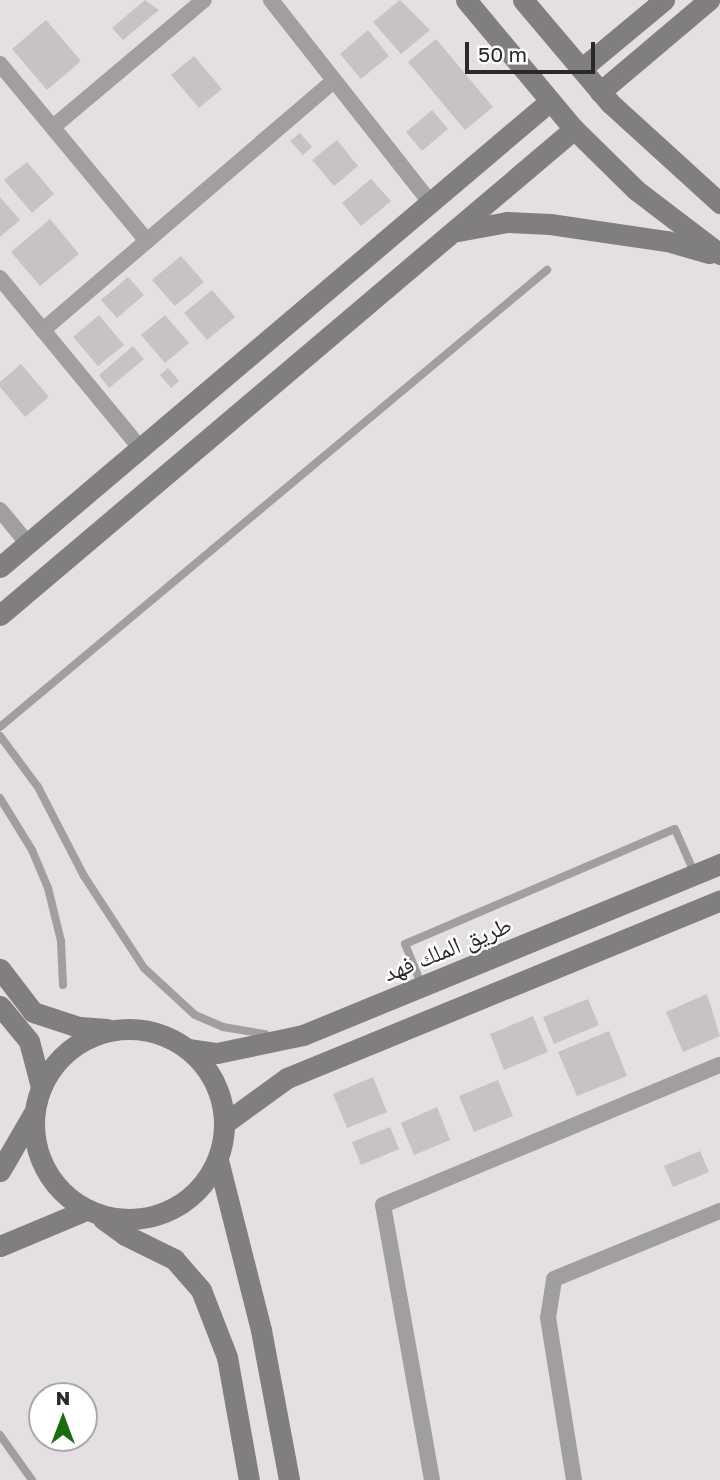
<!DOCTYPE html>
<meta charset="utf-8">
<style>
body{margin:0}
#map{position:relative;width:720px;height:1480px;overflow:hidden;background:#e4dfe1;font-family:"Golos Text","Noto Naskh Arabic",sans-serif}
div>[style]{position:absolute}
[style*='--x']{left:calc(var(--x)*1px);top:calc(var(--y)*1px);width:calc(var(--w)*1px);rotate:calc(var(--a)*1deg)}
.building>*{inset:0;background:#c7c2c4}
.lane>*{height:8px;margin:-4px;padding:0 4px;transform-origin:4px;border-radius:4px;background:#a09e9f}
.street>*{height:16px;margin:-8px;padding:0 8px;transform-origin:8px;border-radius:8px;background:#a09e9f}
.secondary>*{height:21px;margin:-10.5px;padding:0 10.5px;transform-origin:10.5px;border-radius:10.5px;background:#817e7f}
.secondary>.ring{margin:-10.5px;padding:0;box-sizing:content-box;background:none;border:21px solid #817e7f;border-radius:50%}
span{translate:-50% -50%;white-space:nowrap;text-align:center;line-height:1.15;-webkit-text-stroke:5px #fff;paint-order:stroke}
.street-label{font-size:24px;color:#2a2829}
.north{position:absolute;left:28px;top:1382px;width:70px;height:70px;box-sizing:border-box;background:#fff;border:2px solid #aaa9a9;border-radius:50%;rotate:0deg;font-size:19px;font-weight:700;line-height:28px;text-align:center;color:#2a2829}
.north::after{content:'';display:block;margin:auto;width:24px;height:32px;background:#1a6c11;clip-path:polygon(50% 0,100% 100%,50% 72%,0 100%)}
.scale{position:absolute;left:465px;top:42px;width:130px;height:32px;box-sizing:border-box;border:4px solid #2a2829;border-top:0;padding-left:9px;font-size:21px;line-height:24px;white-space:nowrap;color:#2a2829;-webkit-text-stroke:5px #fff;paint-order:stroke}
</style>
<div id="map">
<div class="building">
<div style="clip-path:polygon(145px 0,159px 10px,123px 40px,112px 28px)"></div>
<div style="clip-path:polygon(400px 0,430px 30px,401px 54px,373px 22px)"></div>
<div style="clip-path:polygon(46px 20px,81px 61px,47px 90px,12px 49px)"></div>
<div style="clip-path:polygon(368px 30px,389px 56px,361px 79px,340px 54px)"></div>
<div style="clip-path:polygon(436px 39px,493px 107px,465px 130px,408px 62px)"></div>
<div style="clip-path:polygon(194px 56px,222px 89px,199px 108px,171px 75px)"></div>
<div style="clip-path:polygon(432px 110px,448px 129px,422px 151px,406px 132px)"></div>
<div style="clip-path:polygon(300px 133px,312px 147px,303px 155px,290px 141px)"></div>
<div style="clip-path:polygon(337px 140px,358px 166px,334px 186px,312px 160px)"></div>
<div style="clip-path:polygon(27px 162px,54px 194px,32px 213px,4px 180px)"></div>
<div style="clip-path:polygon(371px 179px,391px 201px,361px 226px,342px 203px)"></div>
<div style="clip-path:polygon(0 197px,20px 220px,0 237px)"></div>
<div style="clip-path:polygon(50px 219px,79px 254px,40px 286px,11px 252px)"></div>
<div style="clip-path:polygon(181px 256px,204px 282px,175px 306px,152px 280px)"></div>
<div style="clip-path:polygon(128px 277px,144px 295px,117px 318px,101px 300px)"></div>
<div style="clip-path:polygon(212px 290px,235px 317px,207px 340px,184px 313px)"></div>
<div style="clip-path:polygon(99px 315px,124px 345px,98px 366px,73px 337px)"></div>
<div style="clip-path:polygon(165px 315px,189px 343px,165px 363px,141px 335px)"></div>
<div style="clip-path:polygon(133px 346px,144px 359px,109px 388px,99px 375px)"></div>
<div style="clip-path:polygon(21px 364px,49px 397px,25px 417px,0 387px,0 382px)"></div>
<div style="clip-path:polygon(168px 368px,179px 381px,171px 388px,160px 375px)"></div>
<div style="clip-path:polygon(707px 994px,720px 1036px,683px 1052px,666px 1012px)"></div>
<div style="clip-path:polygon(588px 999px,599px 1025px,554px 1044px,543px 1017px)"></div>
<div style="clip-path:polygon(533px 1016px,548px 1052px,504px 1070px,490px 1034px)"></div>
<div style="clip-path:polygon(609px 1031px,627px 1076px,577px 1096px,558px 1052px)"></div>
<div style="clip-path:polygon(373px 1077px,387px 1112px,347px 1128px,333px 1094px)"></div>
<div style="clip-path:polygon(498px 1080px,513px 1116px,474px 1132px,459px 1096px)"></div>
<div style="clip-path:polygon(437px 1107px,450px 1140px,414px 1155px,401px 1123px)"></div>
<div style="clip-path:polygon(390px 1127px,399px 1149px,361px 1165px,352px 1142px)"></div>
<div style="clip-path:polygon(700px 1151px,709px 1172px,673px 1187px,664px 1166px)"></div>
</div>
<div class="lane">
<div style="--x:0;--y:727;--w:713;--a:-39.88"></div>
<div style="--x:0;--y:736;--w:64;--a:53.3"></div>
<div style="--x:38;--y:787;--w:100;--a:62.7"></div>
<div style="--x:84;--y:876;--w:110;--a:56.9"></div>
<div style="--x:144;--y:968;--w:69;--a:42.7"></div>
<div style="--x:195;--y:1015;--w:30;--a:23"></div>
<div style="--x:223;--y:1027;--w:43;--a:9.5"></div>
<div style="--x:0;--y:798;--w:61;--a:58.4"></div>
<div style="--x:32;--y:850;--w:41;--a:67.2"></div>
<div style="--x:48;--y:888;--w:55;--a:76.2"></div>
<div style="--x:61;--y:941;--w:44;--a:87.4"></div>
<div style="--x:422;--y:986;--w:45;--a:-112"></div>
<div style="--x:405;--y:944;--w:293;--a:-23.1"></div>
<div style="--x:675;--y:829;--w:47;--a:66.2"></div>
<div style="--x:0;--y:1435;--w:55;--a:54.6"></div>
</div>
<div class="street">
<div style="--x:271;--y:0;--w:257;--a:51.8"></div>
<div style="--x:0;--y:64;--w:230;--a:50.3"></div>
<div style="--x:53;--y:127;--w:197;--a:-40.1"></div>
<div style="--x:0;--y:278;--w:220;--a:50.5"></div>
<div style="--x:43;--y:330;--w:383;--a:-40.6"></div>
<div style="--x:0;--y:510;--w:44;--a:50.5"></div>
<div style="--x:432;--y:1480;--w:279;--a:-100.1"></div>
<div style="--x:383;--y:1205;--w:365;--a:-22.6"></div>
<div style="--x:574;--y:1480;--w:164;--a:-99.1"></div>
<div style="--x:548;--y:1318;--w:39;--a:-81"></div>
<div style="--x:554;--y:1279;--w:179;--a:-22.3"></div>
</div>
<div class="secondary">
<div style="--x:466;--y:0;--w:168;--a:50.1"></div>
<div style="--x:574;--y:129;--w:87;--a:44.5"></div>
<div style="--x:636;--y:190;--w:106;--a:37.3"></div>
<div style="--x:523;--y:0;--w:135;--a:49.8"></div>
<div style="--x:610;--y:103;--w:149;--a:42.3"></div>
<div style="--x:581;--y:69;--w:108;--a:-39.7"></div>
<div style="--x:600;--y:92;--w:143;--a:-40.2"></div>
<div style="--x:458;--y:231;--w:50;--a:-10.4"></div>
<div style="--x:507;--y:222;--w:43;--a:2.7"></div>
<div style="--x:550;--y:224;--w:118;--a:8.3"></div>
<div style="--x:667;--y:241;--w:44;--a:15.9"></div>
<div style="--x:0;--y:567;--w:721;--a:-40.27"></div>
<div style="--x:0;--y:615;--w:752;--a:-40.25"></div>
<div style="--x:0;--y:969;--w:54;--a:52.5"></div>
<div style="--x:33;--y:1012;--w:48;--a:18.1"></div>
<div style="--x:79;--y:1027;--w:28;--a:4"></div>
<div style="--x:0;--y:1006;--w:45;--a:50.4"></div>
<div style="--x:29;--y:1041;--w:48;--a:75.4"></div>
<div class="ring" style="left:34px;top:1029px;width:169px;height:169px"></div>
<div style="--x:188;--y:1049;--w:29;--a:8"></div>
<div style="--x:217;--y:1053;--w:88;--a:-11.8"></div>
<div style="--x:303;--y:1035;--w:451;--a:-22.3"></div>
<div style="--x:225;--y:1123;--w:77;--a:-36"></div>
<div style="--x:287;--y:1078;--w:468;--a:-22.3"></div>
<div style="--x:218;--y:1160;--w:175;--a:75.8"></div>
<div style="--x:261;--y:1330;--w:153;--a:79.4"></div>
<div style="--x:0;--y:1171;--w:66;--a:-59.9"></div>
<div style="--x:103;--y:1219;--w:27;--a:36"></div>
<div style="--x:125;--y:1235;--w:55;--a:26.1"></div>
<div style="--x:174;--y:1259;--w:41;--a:48.9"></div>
<div style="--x:201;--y:1290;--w:72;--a:68.8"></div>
<div style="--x:227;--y:1357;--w:125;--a:79.9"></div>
<div style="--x:0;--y:1246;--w:93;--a:-22.7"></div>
</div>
<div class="street-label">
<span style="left:447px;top:948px;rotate:-22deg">طريق الملك فهد</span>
</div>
<div class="north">N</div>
<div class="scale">50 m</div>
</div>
